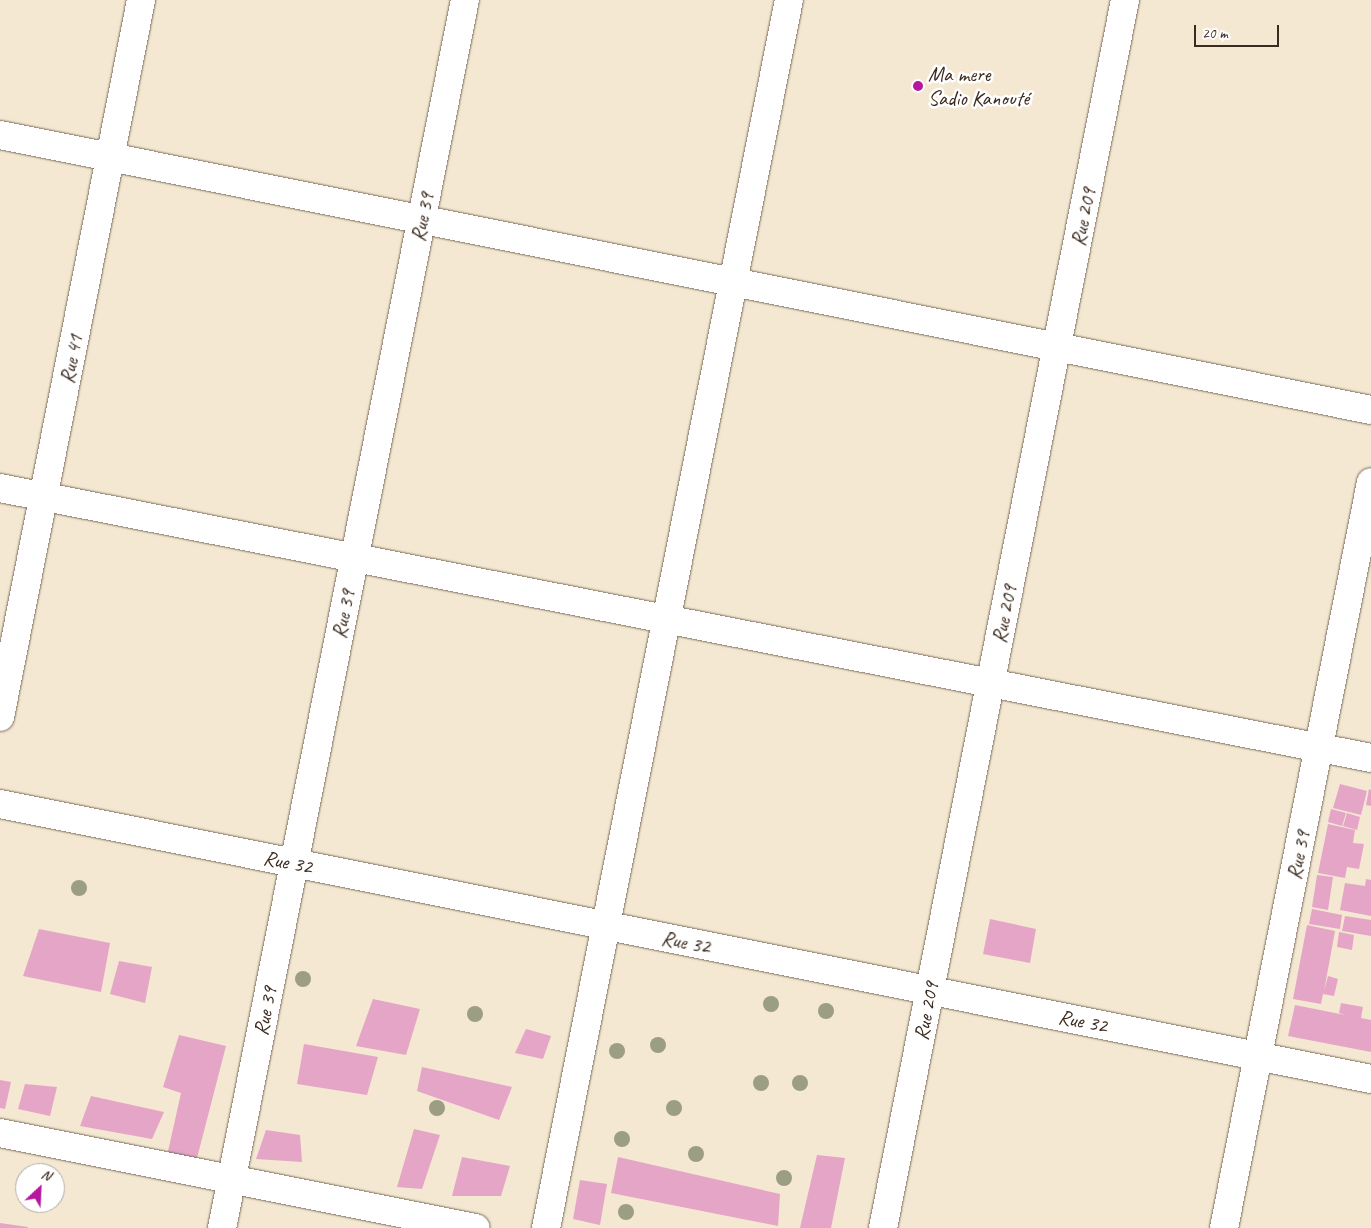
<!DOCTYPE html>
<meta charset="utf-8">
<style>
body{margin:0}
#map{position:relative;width:1371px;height:1228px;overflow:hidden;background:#f4e8d2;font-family:Caveat,sans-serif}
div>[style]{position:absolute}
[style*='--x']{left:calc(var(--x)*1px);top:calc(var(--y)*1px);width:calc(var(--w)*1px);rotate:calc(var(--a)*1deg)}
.building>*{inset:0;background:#e5a5c7}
.roads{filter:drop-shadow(0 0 1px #7c6c5d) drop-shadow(0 0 1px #7c6c5d)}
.street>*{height:28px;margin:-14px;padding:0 14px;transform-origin:14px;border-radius:14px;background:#fff}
.trees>*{width:16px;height:16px;margin:-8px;border-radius:50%;background:#9b9e83}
.dots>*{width:14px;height:14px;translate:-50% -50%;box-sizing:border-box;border:2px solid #fff;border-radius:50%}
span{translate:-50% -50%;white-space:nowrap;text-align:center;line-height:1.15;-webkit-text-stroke:5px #fff;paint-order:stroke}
.poi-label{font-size:21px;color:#3b2a1e}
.left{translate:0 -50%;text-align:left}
.street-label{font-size:21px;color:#3b2a1e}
.north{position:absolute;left:15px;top:1163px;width:50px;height:50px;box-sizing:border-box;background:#fff;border:1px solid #b1aaa5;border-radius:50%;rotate:25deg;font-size:14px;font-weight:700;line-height:20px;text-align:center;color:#3b2a1e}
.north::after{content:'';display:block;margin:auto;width:18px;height:22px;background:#b5179e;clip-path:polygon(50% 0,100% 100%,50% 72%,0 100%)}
.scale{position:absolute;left:1194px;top:25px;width:85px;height:22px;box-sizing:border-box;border:2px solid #3b2a1e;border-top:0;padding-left:6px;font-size:15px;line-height:18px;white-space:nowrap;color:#3b2a1e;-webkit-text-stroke:4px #fff;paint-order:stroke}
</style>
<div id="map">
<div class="building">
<div style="clip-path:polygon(1340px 784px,1367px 791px,1361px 815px,1333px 808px)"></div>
<div style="clip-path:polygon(1369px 789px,1371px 790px,1371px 806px,1366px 805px)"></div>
<div style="clip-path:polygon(1331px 809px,1346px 813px,1342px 826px,1328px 822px)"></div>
<div style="clip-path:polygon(1347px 813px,1360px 817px,1357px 830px,1343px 826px)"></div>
<div style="clip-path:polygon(1328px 824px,1355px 830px,1353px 843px,1364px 844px,1359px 869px,1347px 867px,1345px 878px,1318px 873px)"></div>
<div style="clip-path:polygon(1317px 875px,1333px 877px,1328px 910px,1312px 907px)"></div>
<div style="clip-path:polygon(1366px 879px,1371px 880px,1371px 916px,1340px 910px,1345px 883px,1365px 886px)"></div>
<div style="clip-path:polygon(1312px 909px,1342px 915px,1340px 929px,1309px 924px)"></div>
<div style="clip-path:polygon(1345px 916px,1371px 920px,1371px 936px,1342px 931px)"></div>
<div style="clip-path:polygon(990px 919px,1036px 929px,1030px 963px,983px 954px)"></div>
<div style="clip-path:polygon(1307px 925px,1335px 931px,1324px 991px,1328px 976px,1338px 979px,1334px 996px,1323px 994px,1321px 1004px,1293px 999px)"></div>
<div style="clip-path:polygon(39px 929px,110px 943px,101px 992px,23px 976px)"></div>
<div style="clip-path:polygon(1339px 932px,1354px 935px,1352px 950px,1337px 947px)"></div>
<div style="clip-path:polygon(119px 961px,152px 967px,145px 1003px,110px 994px)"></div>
<div style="clip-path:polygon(373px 999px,420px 1009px,406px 1055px,356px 1046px)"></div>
<div style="clip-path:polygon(1341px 1003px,1363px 1007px,1361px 1018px,1371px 1020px,1371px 1052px,1288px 1036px,1295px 1005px,1345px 1015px,1339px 1013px)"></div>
<div style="clip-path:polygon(526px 1029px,551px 1036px,543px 1059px,515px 1053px)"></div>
<div style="clip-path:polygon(179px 1035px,226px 1046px,196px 1162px,167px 1156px,181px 1093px,163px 1087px)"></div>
<div style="clip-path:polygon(304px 1044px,378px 1057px,367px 1095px,297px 1084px)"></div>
<div style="clip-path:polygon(422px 1067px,512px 1087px,499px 1120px,417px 1091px)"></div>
<div style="clip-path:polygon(0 1080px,11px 1082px,5px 1109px,0 1108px)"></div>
<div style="clip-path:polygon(25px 1084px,57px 1087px,50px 1116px,18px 1109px)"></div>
<div style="clip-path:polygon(91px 1096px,164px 1112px,152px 1139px,80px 1126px)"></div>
<div style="clip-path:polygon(414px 1129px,440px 1135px,422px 1189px,397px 1187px)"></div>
<div style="clip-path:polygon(266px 1130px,300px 1135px,302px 1162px,256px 1159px)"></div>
<div style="clip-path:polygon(817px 1155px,845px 1158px,831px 1228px,800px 1228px)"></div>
<div style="clip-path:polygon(462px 1157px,510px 1166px,501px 1196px,452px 1196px)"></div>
<div style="clip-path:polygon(618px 1157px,780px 1194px,778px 1226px,611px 1193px)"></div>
<div style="clip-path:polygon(580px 1180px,607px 1184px,600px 1225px,573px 1219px)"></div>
<div style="clip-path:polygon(0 1223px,28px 1227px,28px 1228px,0 1228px)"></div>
</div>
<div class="roads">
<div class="street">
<div style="--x:0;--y:135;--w:1398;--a:11.34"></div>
<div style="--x:0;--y:488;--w:1397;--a:11.14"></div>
<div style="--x:0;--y:717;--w:731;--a:-78.87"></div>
<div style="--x:0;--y:804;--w:1398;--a:11.34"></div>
<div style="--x:0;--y:1133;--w:485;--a:11.3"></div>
<div style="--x:222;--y:1228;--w:1252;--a:-78.81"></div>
<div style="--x:546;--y:1228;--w:1252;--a:-78.81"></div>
<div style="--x:883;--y:1228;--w:1252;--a:-78.85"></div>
<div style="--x:1224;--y:1228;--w:760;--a:-78.85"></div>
</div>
</div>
<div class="trees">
<div style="left:79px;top:888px"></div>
<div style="left:303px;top:979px"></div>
<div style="left:771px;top:1004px"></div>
<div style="left:826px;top:1011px"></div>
<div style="left:475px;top:1014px"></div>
<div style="left:658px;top:1045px"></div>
<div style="left:617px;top:1051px"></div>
<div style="left:761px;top:1083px"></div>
<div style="left:800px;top:1083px"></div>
<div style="left:437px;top:1108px"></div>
<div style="left:674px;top:1108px"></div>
<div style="left:622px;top:1139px"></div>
<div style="left:696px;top:1154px"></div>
<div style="left:784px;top:1178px"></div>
<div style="left:626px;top:1212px"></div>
</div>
<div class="dots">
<div style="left:918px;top:86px;background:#b5179e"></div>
</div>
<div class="poi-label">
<span class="left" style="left:928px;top:86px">Ma mere<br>Sadio Kanouté</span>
</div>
<div class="street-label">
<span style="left:422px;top:217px;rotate:-79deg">Rue 39</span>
<span style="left:1083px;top:217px;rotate:-79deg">Rue 209</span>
<span style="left:71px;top:359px;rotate:-79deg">Rue 41</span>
<span style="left:343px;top:614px;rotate:-79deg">Rue 39</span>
<span style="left:1004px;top:614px;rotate:-79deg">Rue 209</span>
<span style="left:1298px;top:855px;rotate:-79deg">Rue 39</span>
<span style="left:288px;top:862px;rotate:11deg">Rue 32</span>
<span style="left:686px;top:942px;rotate:11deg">Rue 32</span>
<span style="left:265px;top:1011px;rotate:-79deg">Rue 39</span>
<span style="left:926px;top:1011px;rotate:-79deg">Rue 209</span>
<span style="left:1083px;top:1021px;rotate:11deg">Rue 32</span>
</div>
<div class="north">N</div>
<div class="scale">20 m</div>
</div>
